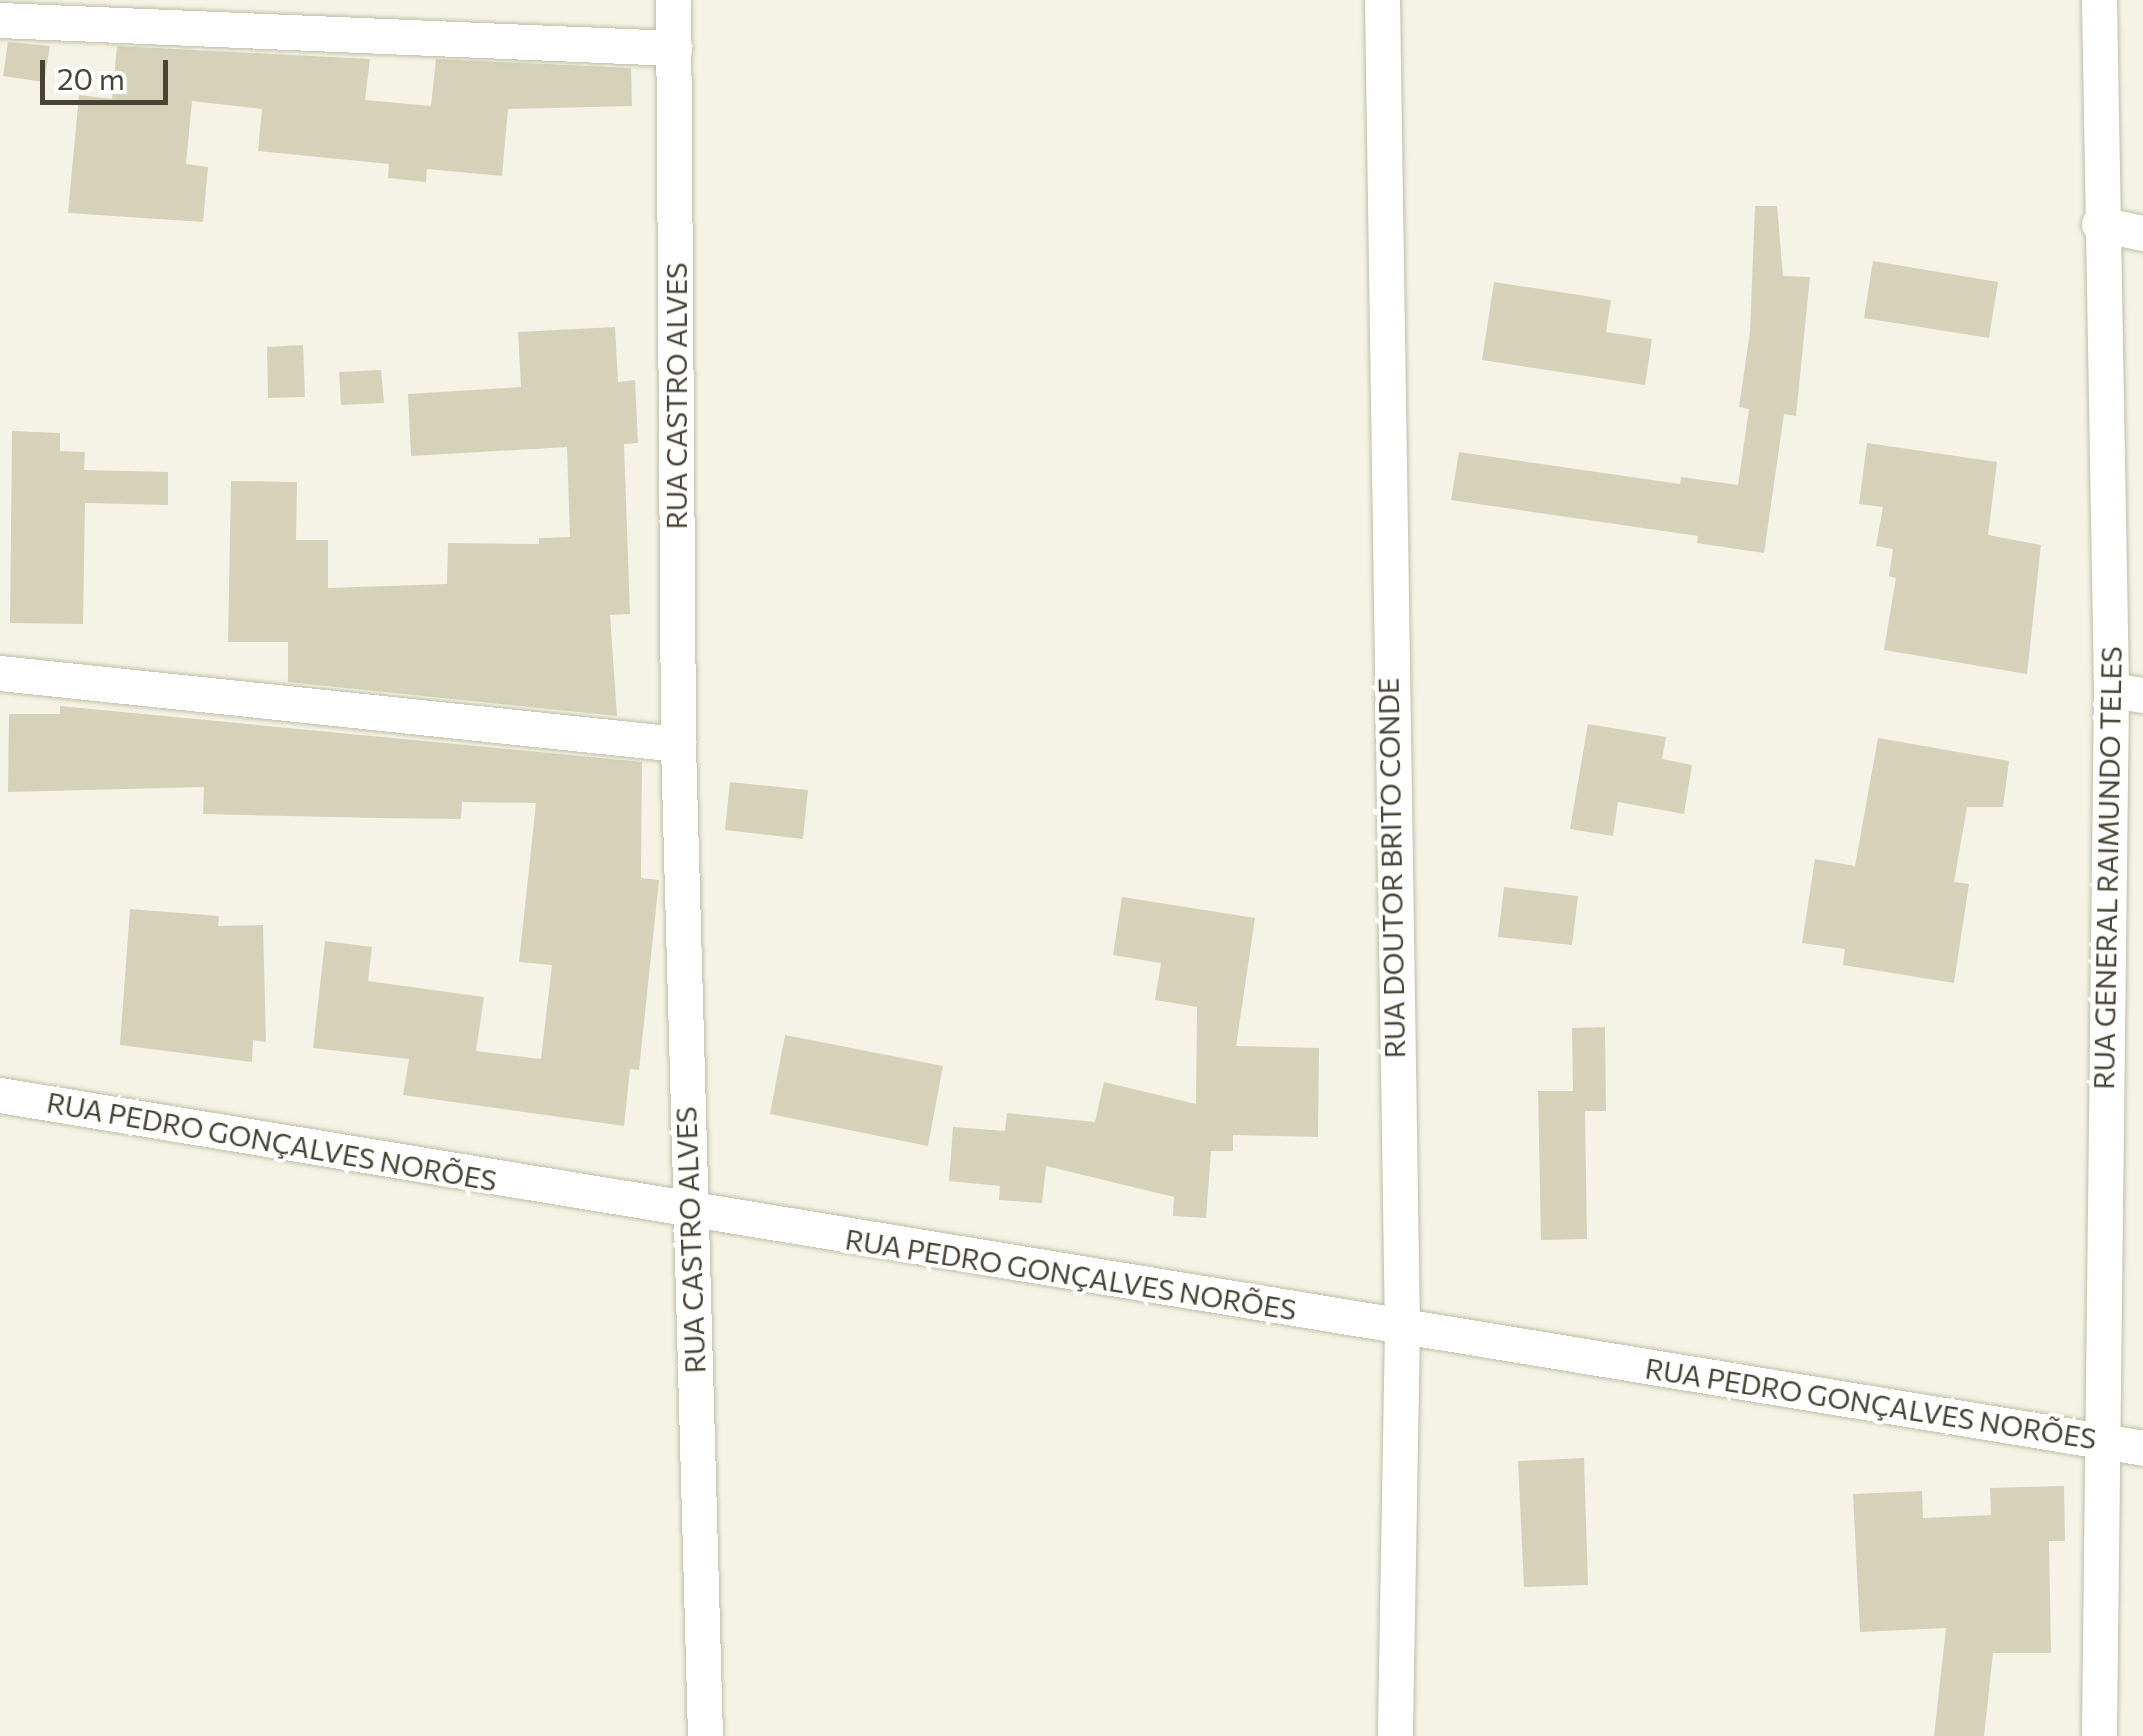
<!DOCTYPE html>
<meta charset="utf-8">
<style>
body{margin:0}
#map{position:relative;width:2143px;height:1736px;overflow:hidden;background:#f4f3e5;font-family:Commissioner,sans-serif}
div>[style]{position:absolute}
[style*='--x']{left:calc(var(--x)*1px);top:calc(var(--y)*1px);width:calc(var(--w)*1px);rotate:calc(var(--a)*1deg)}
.building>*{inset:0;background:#d6d2b9}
.roads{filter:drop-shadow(0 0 2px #c0bda7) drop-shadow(0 0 2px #c0bda7)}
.minor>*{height:35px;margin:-17.5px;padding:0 17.5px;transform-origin:17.5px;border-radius:17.5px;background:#fff}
span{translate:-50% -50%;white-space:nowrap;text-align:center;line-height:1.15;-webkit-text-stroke:8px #fff;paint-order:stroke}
.street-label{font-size:28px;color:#474434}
.scale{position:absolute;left:40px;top:60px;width:128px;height:45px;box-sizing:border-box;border:5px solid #474434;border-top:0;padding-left:12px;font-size:30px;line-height:35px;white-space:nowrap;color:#474434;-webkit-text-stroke:8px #fff;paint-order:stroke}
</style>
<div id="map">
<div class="building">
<div style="clip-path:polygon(8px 42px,50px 46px,44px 82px,3px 76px)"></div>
<div style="clip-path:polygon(117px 46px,370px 59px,365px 100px,431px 106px,436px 59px,631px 68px,632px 106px,508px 109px,502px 176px,427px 169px,426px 182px,388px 178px,389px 164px,258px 151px,262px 109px,192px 101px,186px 164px,208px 167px,203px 222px,68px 213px,79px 95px,112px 99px)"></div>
<div style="clip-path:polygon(1755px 206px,1777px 206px,1783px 276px,1810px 277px,1796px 416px,1784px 414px,1764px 553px,1697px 543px,1698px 536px,1451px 500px,1459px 452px,1680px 484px,1681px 477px,1738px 485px,1749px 409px,1739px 407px,1750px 332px)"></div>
<div style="clip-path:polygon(1873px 261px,1998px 282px,1989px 338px,1864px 318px)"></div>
<div style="clip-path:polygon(1494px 282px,1611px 300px,1606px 332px,1652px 339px,1645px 385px,1482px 360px)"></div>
<div style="clip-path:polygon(615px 327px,618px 382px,635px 380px,638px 443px,624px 444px,630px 614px,610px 615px,617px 716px,288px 682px,288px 642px,228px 642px,231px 481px,297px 482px,296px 540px,328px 540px,328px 588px,447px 584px,448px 543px,539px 544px,539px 538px,570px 537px,567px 447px,411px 456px,408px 394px,521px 387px,518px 332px)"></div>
<div style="clip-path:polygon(303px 345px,305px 397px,268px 398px,267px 347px)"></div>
<div style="clip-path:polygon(381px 370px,384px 403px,341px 405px,339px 372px)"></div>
<div style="clip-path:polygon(12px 431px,60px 433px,60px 451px,85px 452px,84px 470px,168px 472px,168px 505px,85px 503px,83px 624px,10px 623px)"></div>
<div style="clip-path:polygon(1867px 443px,1997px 462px,1988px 535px,2041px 545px,2027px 674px,1884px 650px,1896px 578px,1889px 576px,1893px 549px,1876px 546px,1883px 507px,1859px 504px)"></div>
<div style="clip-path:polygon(60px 706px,642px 762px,641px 878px,659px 880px,639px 1070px,630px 1069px,624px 1126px,403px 1095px,409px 1059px,313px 1048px,325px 941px,372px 947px,368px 981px,484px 997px,476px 1051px,541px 1059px,552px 965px,519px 962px,536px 803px,462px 802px,461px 819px,378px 818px,203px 814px,204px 787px,8px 792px,9px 714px,60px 714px)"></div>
<div style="clip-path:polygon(1588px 724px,1666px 737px,1662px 759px,1692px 765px,1684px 814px,1618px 802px,1613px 836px,1570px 829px)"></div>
<div style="clip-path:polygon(1878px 738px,2009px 761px,2003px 807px,1967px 807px,1954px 882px,1969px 884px,1954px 983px,1843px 965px,1845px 949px,1802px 943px,1815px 859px,1855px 866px)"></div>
<div style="clip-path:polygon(730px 782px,808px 790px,803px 839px,725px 830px)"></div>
<div style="clip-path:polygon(1504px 887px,1578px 896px,1572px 945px,1498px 937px)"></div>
<div style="clip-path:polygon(1122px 897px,1255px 918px,1236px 1046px,1319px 1048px,1318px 1137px,1233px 1135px,1233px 1151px,1211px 1151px,1206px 1218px,1173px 1216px,1174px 1197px,1046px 1166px,1042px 1203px,999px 1200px,1000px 1186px,949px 1181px,953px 1127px,1005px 1131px,1007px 1113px,1095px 1122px,1104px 1082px,1196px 1104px,1197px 1007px,1155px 1000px,1161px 963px,1113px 955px)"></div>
<div style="clip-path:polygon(130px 909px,219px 916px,218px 926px,263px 925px,266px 1042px,253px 1040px,252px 1062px,120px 1045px)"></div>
<div style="clip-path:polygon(1605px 1027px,1606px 1111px,1585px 1111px,1587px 1239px,1541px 1240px,1538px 1091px,1573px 1091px,1572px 1028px)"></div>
<div style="clip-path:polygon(785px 1035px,943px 1066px,928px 1146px,770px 1114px)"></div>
<div style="clip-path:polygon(1584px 1458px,1588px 1585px,1524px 1587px,1518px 1461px)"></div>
<div style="clip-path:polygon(2064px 1486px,2065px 1541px,2049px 1541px,2051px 1653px,1993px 1653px,1984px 1736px,1934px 1736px,1946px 1628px,1860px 1632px,1853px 1494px,1922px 1491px,1923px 1518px,1991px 1515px,1990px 1488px)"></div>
</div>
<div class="roads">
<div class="minor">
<div style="--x:673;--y:0;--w:744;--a:89.61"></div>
<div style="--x:678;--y:744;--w:992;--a:88.44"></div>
<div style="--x:1382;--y:0;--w:1327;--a:89.14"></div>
<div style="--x:1402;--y:1327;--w:409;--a:91"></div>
<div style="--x:2099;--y:0;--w:690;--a:89"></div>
<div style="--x:2111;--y:690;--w:1046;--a:90.66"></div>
<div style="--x:0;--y:20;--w:675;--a:2.38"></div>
<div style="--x:2099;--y:224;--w:45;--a:11.6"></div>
<div style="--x:0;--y:673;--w:682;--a:5.98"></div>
<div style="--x:2111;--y:690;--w:32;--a:9"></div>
<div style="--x:0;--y:1095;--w:2172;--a:9.35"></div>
</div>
</div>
<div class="street-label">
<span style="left:676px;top:396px;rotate:-90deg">RUA CASTRO ALVES</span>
<span style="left:1391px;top:868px;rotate:-91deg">RUA DOUTOR BRITO CONDE</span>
<span style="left:2107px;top:868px;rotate:-89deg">RUA GENERAL RAIMUNDO TELES</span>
<span style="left:272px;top:1141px;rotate:10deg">RUA PEDRO GONÇALVES NORÕES</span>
<span style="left:690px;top:1240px;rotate:-92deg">RUA CASTRO ALVES</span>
<span style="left:1071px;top:1274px;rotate:9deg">RUA PEDRO GONÇALVES NORÕES</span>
<span style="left:1871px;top:1403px;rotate:9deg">RUA PEDRO GONÇALVES NORÕES</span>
</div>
<div class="scale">20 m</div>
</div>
